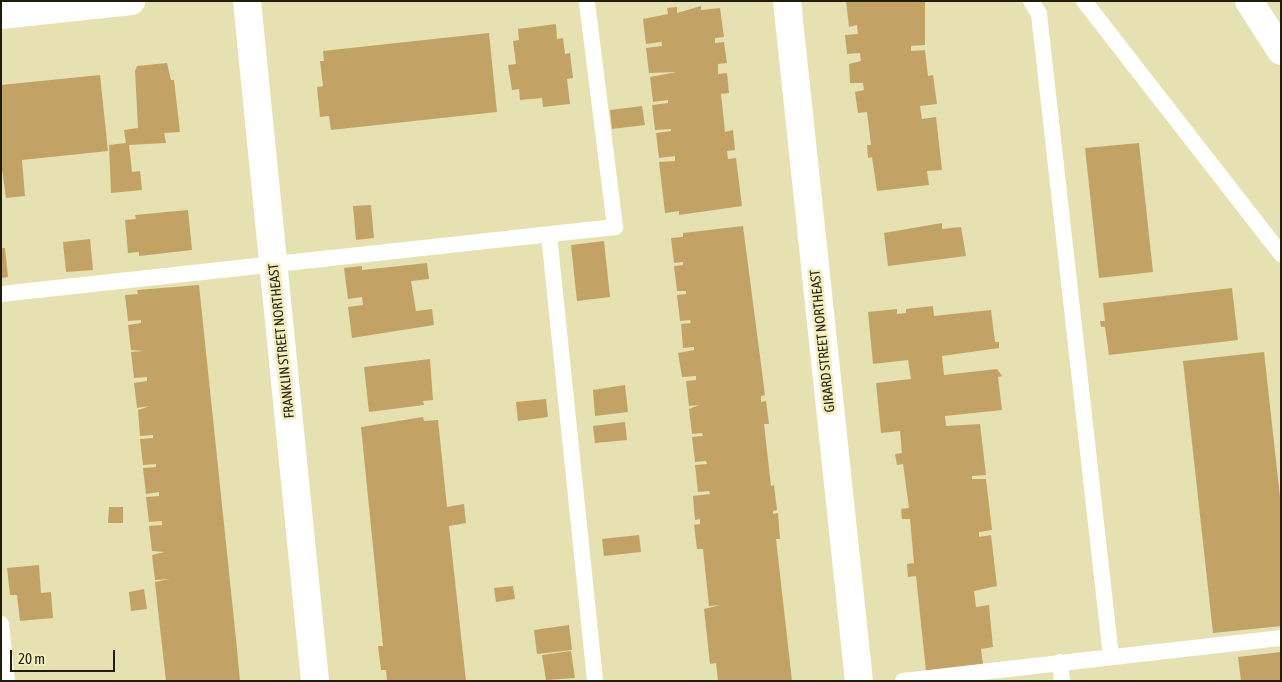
<!DOCTYPE html>
<style>
body{margin:0}
#map{position:relative;width:1282px;height:682px;overflow:hidden;background:#e6e1b0;font-family:"Asap Condensed",sans-serif}
div>[style]{position:absolute}
[style*='--x']{left:calc(var(--x)*1px);top:calc(var(--y)*1px);width:calc(var(--w)*1px);rotate:calc(var(--a)*1deg)}
.building>*{inset:0;background:#c3a365}
.service>*{height:16px;margin:-8px;padding:0 8px;transform-origin:8px;border-radius:8px;background:#fff}
.minor>*{height:28px;margin:-14px;padding:0 14px;transform-origin:14px;border-radius:14px;background:#fff}
.tertiary>*{height:28px;margin:-14px;padding:0 14px;transform-origin:14px;border-radius:14px;background:#fff}
span{translate:-50% -50%;white-space:nowrap;text-align:center;line-height:1.15;-webkit-text-stroke:5px #f3eebc;paint-order:stroke}
.street-label{font-size:14px;color:#201e0b}
.frame{position:absolute;inset:0;border:2px solid #201e0b;pointer-events:none}
.scale{position:absolute;left:10px;top:650px;width:105px;height:22px;box-sizing:border-box;border:2px solid #201e0b;border-top:0;padding-left:6px;font-size:15px;line-height:18px;white-space:nowrap;color:#201e0b;-webkit-text-stroke:4px #f3eebc;paint-order:stroke}
</style>
<div id="map">
<div class="building">
<div style="clip-path:polygon(846px 1px,925px 1px,925px 45px,911px 46px,911px 51px,925px 50px,928px 76px,933px 75px,937px 104px,920px 106px,922px 119px,936px 117px,942px 170px,927px 171px,929px 185px,877px 191px,872px 157px,868px 158px,867px 145px,871px 145px,867px 112px,858px 113px,855px 92px,864px 90px,863px 83px,850px 83px,849px 64px,861px 61px,860px 53px,847px 54px,845px 35px,858px 34px,857px 25px,849px 27px)"></div>
<div style="clip-path:polygon(701px 6px,701px 10px,720px 8px,724px 37px,715px 38px,715px 43px,724px 42px,727px 63px,718px 64px,718px 74px,727px 73px,729px 93px,721px 94px,725px 132px,733px 130px,735px 150px,727px 151px,728px 159px,736px 158px,742px 206px,679px 215px,679px 211px,665px 213px,659px 162px,675px 161px,675px 156px,659px 158px,656px 133px,671px 131px,671px 129px,655px 130px,652px 105px,668px 103px,668px 100px,653px 102px,650px 77px,677px 72px,649px 73px,646px 48px,662px 46px,661px 39px,661px 42px,646px 44px,643px 19px,668px 14px,667px 8px,677px 7px,677px 13px)"></div>
<div style="clip-path:polygon(556px 24px,557px 39px,563px 38px,565px 54px,570px 53px,573px 78px,567px 79px,570px 104px,543px 107px,542px 98px,520px 100px,519px 89px,512px 90px,508px 65px,516px 64px,513px 41px,519px 40px,518px 29px)"></div>
<div style="clip-path:polygon(489px 33px,497px 112px,331px 130px,329px 116px,320px 117px,317px 87px,323px 86px,320px 61px,324px 61px,323px 51px)"></div>
<div style="clip-path:polygon(167px 63px,171px 80px,174px 80px,180px 132px,164px 133px,166px 143px,129px 145px,132px 172px,140px 171px,142px 190px,111px 193px,109px 145px,126px 143px,124px 130px,138px 128px,135px 71px,137px 66px)"></div>
<div style="clip-path:polygon(100px 75px,108px 151px,22px 160px,25px 196px,6px 198px,1px 162px,1px 85px)"></div>
<div style="clip-path:polygon(642px 106px,645px 125px,612px 129px,610px 110px)"></div>
<div style="clip-path:polygon(1139px 143px,1153px 272px,1099px 278px,1085px 148px)"></div>
<div style="clip-path:polygon(371px 205px,374px 238px,356px 240px,353px 206px)"></div>
<div style="clip-path:polygon(188px 210px,192px 250px,139px 256px,139px 252px,128px 253px,125px 220px,136px 219px,135px 215px)"></div>
<div style="clip-path:polygon(942px 223px,942px 229px,961px 227px,966px 256px,888px 266px,884px 233px)"></div>
<div style="clip-path:polygon(743px 226px,765px 395px,761px 396px,761px 402px,766px 401px,769px 424px,764px 424px,771px 486px,774px 485px,777px 510px,773px 511px,773px 514px,778px 513px,780px 539px,776px 539px,792px 681px,718px 681px,716px 663px,710px 664px,704px 609px,721px 605px,709px 606px,703px 549px,697px 549px,694px 525px,700px 524px,700px 519px,695px 520px,693px 496px,710px 494px,709px 491px,698px 492px,695px 465px,707px 464px,706px 461px,695px 462px,692px 437px,703px 436px,702px 433px,692px 434px,689px 409px,699px 405px,689px 406px,686px 381px,696px 380px,696px 376px,682px 377px,678px 353px,694px 350px,694px 347px,683px 348px,681px 324px,691px 323px,690px 320px,680px 321px,677px 295px,686px 294px,686px 291px,677px 291px,674px 266px,683px 265px,683px 262px,674px 263px,671px 238px,683px 237px,683px 233px)"></div>
<div style="clip-path:polygon(90px 239px,93px 270px,66px 272px,63px 242px)"></div>
<div style="clip-path:polygon(604px 241px,610px 297px,577px 301px,571px 245px)"></div>
<div style="clip-path:polygon(1px 248px,5px 248px,8px 277px,1px 278px)"></div>
<div style="clip-path:polygon(427px 263px,429px 279px,411px 281px,416px 311px,432px 309px,434px 325px,352px 338px,348px 307px,363px 305px,362px 297px,348px 299px,344px 268px,362px 266px,362px 270px)"></div>
<div style="clip-path:polygon(199px 285px,236px 639px,240px 681px,166px 681px,158px 610px,155px 582px,170px 579px,155px 580px,152px 555px,165px 552px,152px 551px,149px 526px,162px 525px,162px 521px,149px 522px,146px 497px,159px 496px,159px 492px,146px 494px,143px 468px,156px 467px,156px 464px,143px 465px,140px 439px,153px 438px,153px 435px,140px 436px,138px 410px,150px 406px,137px 408px,134px 383px,147px 381px,147px 377px,134px 378px,131px 352px,144px 351px,131px 350px,128px 325px,141px 323px,141px 320px,128px 321px,125px 295px,138px 294px,137px 290px)"></div>
<div style="clip-path:polygon(1232px 288px,1238px 340px,1109px 355px,1105px 327px,1101px 327px,1100px 321px,1105px 321px,1103px 303px)"></div>
<div style="clip-path:polygon(933px 306px,934px 316px,991px 310px,995px 342px,999px 342px,999px 348px,942px 356px,944px 375px,997px 369px,1002px 376px,998px 377px,1002px 410px,945px 416px,946px 426px,980px 424px,986px 475px,972px 476px,972px 479px,986px 479px,992px 530px,979px 532px,979px 537px,991px 535px,997px 586px,974px 591px,976px 607px,989px 605px,993px 647px,981px 649px,983px 664px,926px 671px,916px 576px,908px 577px,907px 564px,914px 563px,910px 519px,902px 519px,901px 509px,909px 508px,903px 464px,897px 465px,895px 454px,902px 453px,900px 431px,881px 433px,876px 383px,911px 379px,908px 360px,873px 364px,868px 312px,897px 309px,897px 314px,906px 313px,906px 309px)"></div>
<div style="clip-path:polygon(1264px 352px,1281px 506px,1281px 626px,1213px 633px,1183px 361px)"></div>
<div style="clip-path:polygon(430px 359px,433px 400px,423px 401px,424px 405px,369px 412px,364px 367px)"></div>
<div style="clip-path:polygon(625px 385px,628px 412px,595px 416px,593px 390px)"></div>
<div style="clip-path:polygon(546px 399px,548px 417px,518px 421px,516px 402px)"></div>
<div style="clip-path:polygon(423px 417px,424px 421px,438px 420px,447px 507px,464px 504px,466px 523px,449px 526px,466px 681px,387px 681px,386px 670px,381px 670px,378px 646px,383px 646px,361px 427px)"></div>
<div style="clip-path:polygon(625px 422px,627px 440px,595px 443px,593px 426px)"></div>
<div style="clip-path:polygon(109px 507px,123px 507px,123px 523px,108px 523px)"></div>
<div style="clip-path:polygon(639px 535px,641px 552px,604px 556px,602px 539px)"></div>
<div style="clip-path:polygon(39px 565px,41px 593px,51px 592px,53px 618px,20px 621px,17px 595px,10px 595px,7px 568px)"></div>
<div style="clip-path:polygon(513px 586px,515px 599px,496px 602px,494px 588px)"></div>
<div style="clip-path:polygon(144px 589px,147px 609px,131px 611px,129px 592px)"></div>
<div style="clip-path:polygon(569px 625px,572px 650px,537px 654px,534px 630px)"></div>
<div style="clip-path:polygon(571px 651px,575px 678px,546px 680px,542px 655px)"></div>
<div style="clip-path:polygon(1281px 652px,1281px 681px,1241px 681px,1238px 657px)"></div>
</div>
<div class="service">
<div style="--x:1031;--y:1;--w:15;--a:58"></div>
<div style="--x:1039;--y:14;--w:647;--a:83.61"></div>
<div style="--x:1084;--y:1;--w:321;--a:52.1"></div>
<div style="--x:549;--y:235;--w:448;--a:84.1"></div>
<div style="--x:1;--y:294;--w:618;--a:-6.23"></div>
<div style="--x:615;--y:227;--w:228;--a:-97.1"></div>
<div style="--x:1;--y:624;--w:57;--a:84"></div>
<div style="--x:1060;--y:662;--w:19;--a:84"></div>
<div style="--x:903;--y:681;--w:380;--a:-6.5"></div>
</div>
<div class="minor">
<div style="--x:787;--y:1;--w:684;--a:83.96"></div>
<div style="--x:1249;--y:1;--w:59;--a:57.4"></div>
<div style="--x:1;--y:15;--w:131;--a:-6.1"></div>
</div>
<div class="tertiary">
<div style="--x:247;--y:1;--w:683;--a:84.29"></div>
</div>
<div class="street-label">
<span style="left:281px;top:341px;rotate:-96deg">FRANKLIN STREET NORTHEAST</span>
<span style="left:822px;top:341px;rotate:-96deg">GIRARD STREET NORTHEAST</span>
</div>
<div class="frame"></div>
<div class="scale">20 m</div>
</div>
